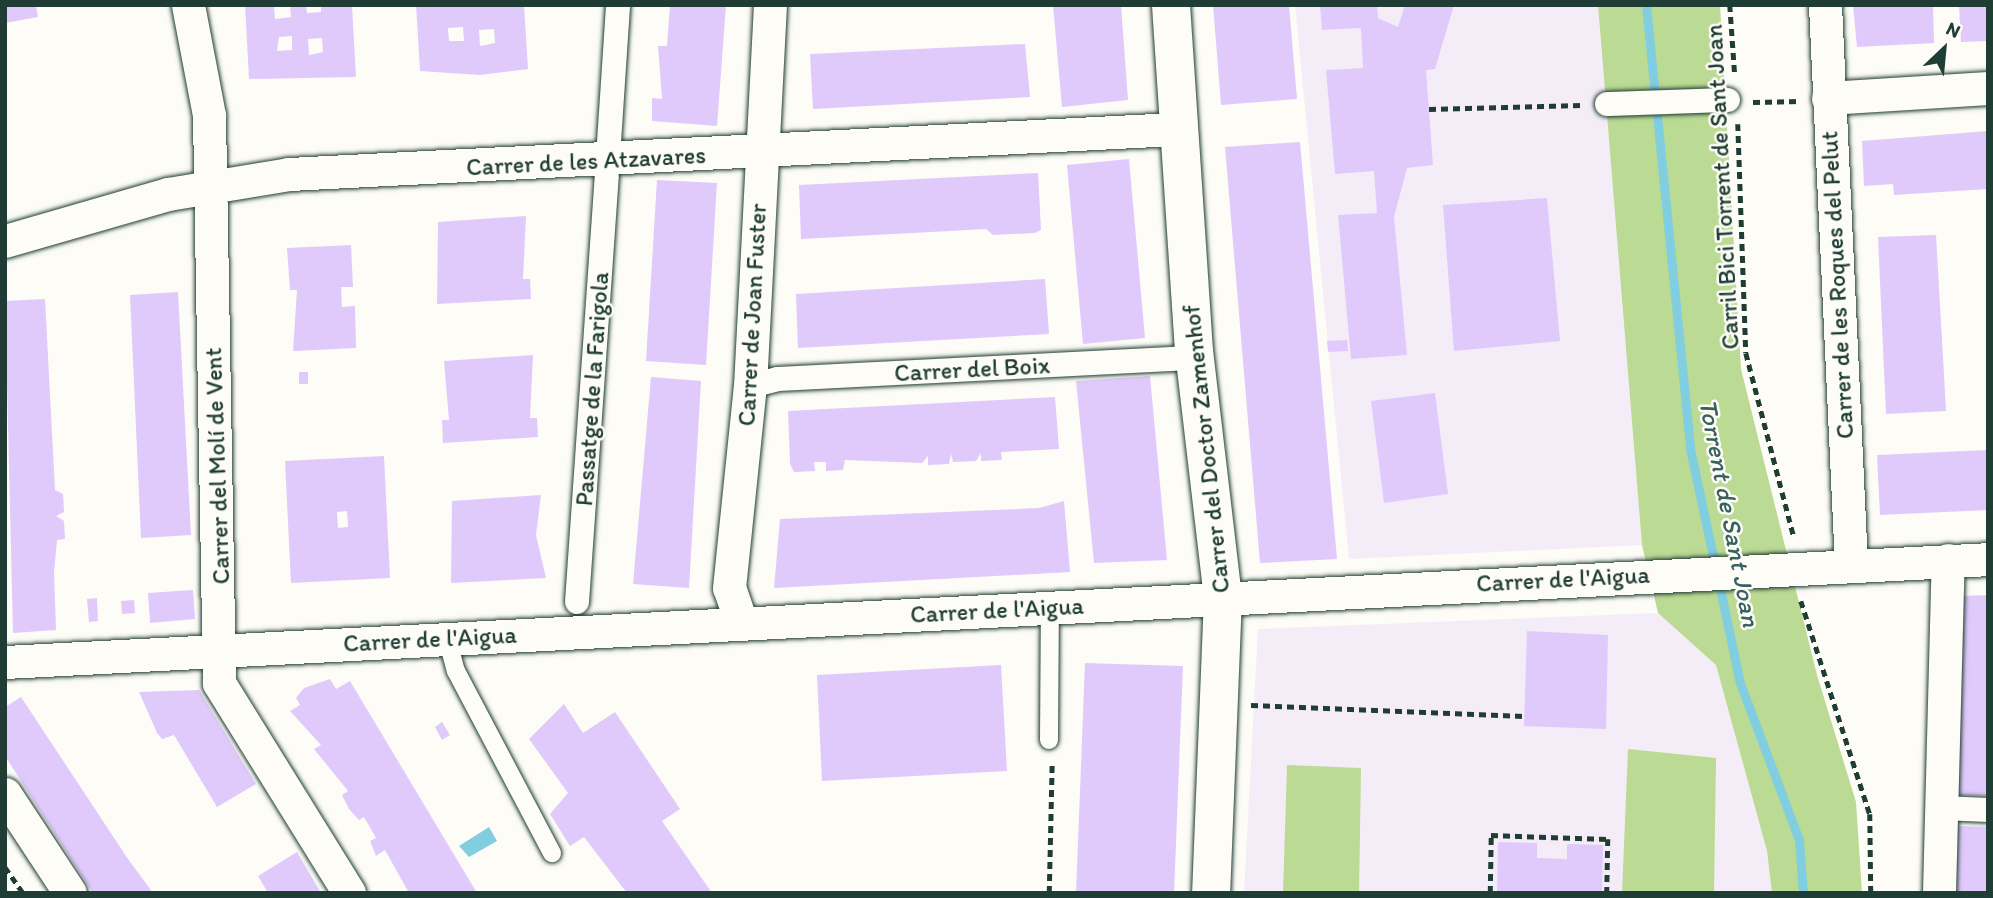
<!DOCTYPE html>
<meta charset="utf-8">
<style>
body{margin:0}
#map{position:relative;width:1993px;height:898px;overflow:hidden;background:#fdfcf7;font-family:Itim,sans-serif}
div>[style]{position:absolute}
[style*='--x']{left:calc(var(--x)*1px);top:calc(var(--y)*1px);width:calc(var(--w)*1px);rotate:calc(var(--a)*1deg)}
.built>*{inset:0;background:#f4edf8}
.green>*{inset:0;background:#bbda93}
.water>*{inset:0;background:#82cee1}
.stream>*{height:9px;margin:-4.5px;padding:0 4.5px;transform-origin:4.5px;border-radius:4.5px;background:#82cee1}
.building>*{inset:0;background:#e0cafb}
.path>*{height:4.5px;margin-top:-2.25px;transform-origin:0;background:repeating-linear-gradient(90deg,#1f3d34 0 7px,transparent 0 12px)}
.roads{filter:drop-shadow(0 0 2px #1f3d34) drop-shadow(0 0 2px #1f3d34)}
.service>*{height:18px;margin:-9px;padding:0 9px;transform-origin:9px;border-radius:9px;background:#fdfcf7}
.pedestrian>*{height:24px;margin:-12px;padding:0 12px;transform-origin:12px;border-radius:12px;background:#fdfcf7}
.minor>*{height:33px;margin:-16.5px;padding:0 16.5px;transform-origin:16.5px;border-radius:16.5px;background:#fdfcf7}
.tertiary>*{height:38px;margin:-19px;padding:0 19px;transform-origin:19px;border-radius:19px;background:#fdfcf7}
span{translate:-50% -50%;white-space:nowrap;text-align:center;line-height:1.15;-webkit-text-stroke:5px #fdfcf7;paint-order:stroke}
.street-label{font-size:24px;color:#1f3d34}
.water-label{font-size:26px;color:#38615f;font-style:italic}
.frame{position:absolute;inset:0;border:7px solid #1f3d34;pointer-events:none}
.north{position:absolute;left:1909px;top:14px;width:70px;height:70px;-webkit-text-stroke:5px #fdfcf7;paint-order:stroke;rotate:26deg;font-size:19px;font-weight:700;line-height:28px;text-align:center;color:#1f3d34}
.north::after{content:'';display:block;margin:auto;width:24px;height:32px;background:#1f3d34;clip-path:polygon(50% 0,100% 100%,50% 72%,0 100%)}
</style>
<div id="map">
<div class="built">
<div style="clip-path:polygon(1295px 5px,1598px 5px,1642px 545px,1349px 559px)"></div>
<div style="clip-path:polygon(1658px 613px,1716px 665px,1767px 851px,1772px 893px,1244px 893px,1258px 629px)"></div>
</div>
<div class="green">
<div style="clip-path:polygon(1598px 5px,1720px 5px,1741px 369px,1817px 675px,1856px 802px,1862px 893px,1772px 893px,1767px 851px,1716px 665px,1658px 613px,1642px 545px)"></div>
<div style="clip-path:polygon(1628px 749px,1716px 758px,1714px 893px,1622px 893px)"></div>
<div style="clip-path:polygon(1287px 765px,1361px 768px,1359px 893px,1283px 893px)"></div>
</div>
<div class="water">
<div style="clip-path:polygon(489px 827px,497px 841px,469px 857px,459px 846px)"></div>
</div>
<div class="stream">
<div style="--x:1646;--y:5;--w:446;--a:84.3"></div>
<div style="--x:1690;--y:449;--w:120;--a:77.9"></div>
<div style="--x:1718;--y:579;--w:106;--a:78.1"></div>
<div style="--x:1740;--y:683;--w:168;--a:69.4"></div>
<div style="--x:1799;--y:840;--w:53;--a:85.7"></div>
</div>
<div class="building">
<div style="clip-path:polygon(5px 5px,36px 5px,38px 17px,5px 23px)"></div>
<div style="clip-path:polygon(evenodd,245px 5px,274px 5px,275px 19px,291px 17px,290px 5px,306px 5px,307px 13px,321px 12px,321px 5px,352px 5px,356px 77px,249px 79px,245px 5px,292px 36px,292px 50px,277px 51px,279px 37px,292px 36px,245px 5px,322px 38px,323px 52px,309px 55px,308px 39px,322px 38px)"></div>
<div style="clip-path:polygon(evenodd,416px 5px,524px 5px,528px 69px,480px 75px,420px 71px,416px 5px,463px 27px,464px 41px,449px 41px,448px 28px,463px 27px,416px 5px,494px 29px,495px 43px,480px 46px,479px 30px,494px 29px)"></div>
<div style="clip-path:polygon(670px 5px,726px 5px,717px 126px,652px 121px,652px 98px,662px 99px,658px 46px,667px 46px)"></div>
<div style="clip-path:polygon(1053px 5px,1121px 5px,1128px 100px,1062px 107px)"></div>
<div style="clip-path:polygon(1213px 5px,1289px 5px,1297px 99px,1221px 105px)"></div>
<div style="clip-path:polygon(1320px 5px,1377px 5px,1378px 18px,1398px 27px,1405px 5px,1454px 5px,1435px 69px,1426px 70px,1433px 165px,1407px 168px,1394px 217px,1407px 355px,1351px 359px,1338px 215px,1377px 213px,1374px 171px,1335px 174px,1326px 70px,1363px 68px,1361px 28px,1322px 30px)"></div>
<div style="clip-path:polygon(1853px 5px,1933px 5px,1934px 43px,1857px 47px)"></div>
<div style="clip-path:polygon(1959px 5px,1988px 5px,1988px 41px,1961px 42px)"></div>
<div style="clip-path:polygon(1025px 44px,1030px 97px,813px 109px,810px 54px)"></div>
<div style="clip-path:polygon(1988px 131px,1988px 189px,1894px 195px,1893px 184px,1864px 186px,1862px 141px)"></div>
<div style="clip-path:polygon(1300px 142px,1337px 559px,1260px 563px,1225px 147px)"></div>
<div style="clip-path:polygon(1129px 159px,1145px 338px,1083px 344px,1067px 165px)"></div>
<div style="clip-path:polygon(1038px 173px,1041px 230px,1035px 233px,993px 235px,986px 229px,801px 239px,799px 185px)"></div>
<div style="clip-path:polygon(657px 180px,717px 183px,706px 365px,646px 361px)"></div>
<div style="clip-path:polygon(1547px 198px,1560px 341px,1454px 351px,1443px 205px)"></div>
<div style="clip-path:polygon(526px 216px,523px 279px,530px 279px,531px 299px,437px 304px,438px 222px)"></div>
<div style="clip-path:polygon(1936px 235px,1946px 411px,1886px 414px,1878px 237px)"></div>
<div style="clip-path:polygon(351px 245px,353px 287px,341px 287px,342px 307px,355px 306px,356px 348px,293px 351px,297px 290px,290px 290px,287px 248px)"></div>
<div style="clip-path:polygon(1045px 279px,1049px 334px,798px 348px,796px 294px)"></div>
<div style="clip-path:polygon(178px 292px,191px 535px,141px 538px,130px 295px)"></div>
<div style="clip-path:polygon(45px 299px,55px 490px,63px 494px,64px 512px,56px 516px,64px 521px,65px 539px,57px 540px,54px 572px,56px 630px,13px 633px,5px 301px)"></div>
<div style="clip-path:polygon(1347px 340px,1348px 351px,1328px 352px,1327px 341px)"></div>
<div style="clip-path:polygon(533px 355px,530px 418px,537px 418px,538px 437px,443px 443px,442px 420px,449px 420px,444px 361px)"></div>
<div style="clip-path:polygon(299px 372px,308px 372px,308px 384px,299px 384px)"></div>
<div style="clip-path:polygon(1150px 376px,1167px 560px,1094px 563px,1076px 381px)"></div>
<div style="clip-path:polygon(651px 377px,701px 381px,689px 588px,633px 584px)"></div>
<div style="clip-path:polygon(1435px 393px,1448px 494px,1384px 503px,1371px 401px)"></div>
<div style="clip-path:polygon(1055px 397px,1059px 449px,1001px 452px,1002px 460px,981px 461px,981px 453px,976px 461px,953px 462px,951px 454px,949px 464px,928px 465px,928px 456px,922px 463px,845px 460px,843px 470px,826px 471px,826px 462px,814px 462px,815px 471px,794px 472px,790px 464px,788px 411px)"></div>
<div style="clip-path:polygon(1988px 450px,1988px 510px,1880px 515px,1877px 455px)"></div>
<div style="clip-path:polygon(evenodd,384px 456px,390px 578px,291px 583px,285px 461px,384px 456px,347px 511px,348px 527px,338px 528px,337px 512px,347px 511px)"></div>
<div style="clip-path:polygon(541px 495px,536px 535px,546px 578px,451px 583px,452px 501px)"></div>
<div style="clip-path:polygon(1064px 501px,1070px 572px,774px 588px,780px 519px,1039px 508px)"></div>
<div style="clip-path:polygon(193px 590px,195px 619px,150px 623px,148px 593px)"></div>
<div style="clip-path:polygon(1988px 595px,1988px 796px,1955px 795px,1962px 596px)"></div>
<div style="clip-path:polygon(97px 598px,98px 621px,89px 622px,87px 599px)"></div>
<div style="clip-path:polygon(134px 600px,135px 613px,122px 614px,121px 601px)"></div>
<div style="clip-path:polygon(1527px 631px,1608px 635px,1606px 729px,1524px 726px)"></div>
<div style="clip-path:polygon(1085px 663px,1183px 666px,1174px 893px,1076px 893px)"></div>
<div style="clip-path:polygon(1001px 665px,1007px 771px,822px 781px,817px 675px)"></div>
<div style="clip-path:polygon(330px 679px,336px 689px,350px 681px,477px 893px,409px 893px,385px 850px,376px 856px,370px 841px,376px 838px,364px 817px,359px 820px,349px 809px,342px 795px,348px 791px,314px 749px,321px 745px,290px 711px,300px 705px,296px 698px,304px 688px)"></div>
<div style="clip-path:polygon(199px 690px,256px 784px,217px 807px,174px 735px,162px 739px,157px 733px,139px 692px)"></div>
<div style="clip-path:polygon(21px 697px,128px 859px,153px 893px,93px 893px,5px 756px,5px 707px)"></div>
<div style="clip-path:polygon(564px 704px,583px 733px,615px 712px,680px 809px,662px 821px,712px 893px,627px 893px,584px 837px,570px 846px,550px 814px,568px 793px,529px 739px)"></div>
<div style="clip-path:polygon(442px 722px,450px 735px,442px 740px,435px 727px)"></div>
<div style="clip-path:polygon(1957px 826px,1988px 827px,1988px 893px,1954px 893px)"></div>
<div style="clip-path:polygon(1498px 842px,1537px 843px,1537px 858px,1567px 859px,1567px 844px,1603px 845px,1602px 893px,1497px 893px)"></div>
<div style="clip-path:polygon(297px 852px,321px 893px,268px 893px,258px 876px)"></div>
</div>
<div class="path">
<div style="--x:1730;--y:5;--w:71;--a:86"></div>
<div style="--x:1753;--y:102;--w:47;--a:-1.2"></div>
<div style="--x:1429;--y:109;--w:153;--a:-1.5"></div>
<div style="--x:1738;--y:124;--w:229;--a:88"></div>
<div style="--x:1746;--y:353;--w:190;--a:75.4"></div>
<div style="--x:1801;--y:601;--w:224;--a:72.1"></div>
<div style="--x:1870;--y:814;--w:79;--a:89.3"></div>
<div style="--x:1251;--y:705;--w:273;--a:2.3"></div>
<div style="--x:5;--y:867;--w:32;--a:55"></div>
<div style="--x:1049;--y:893;--w:132;--a:-88.7"></div>
<div style="--x:1490;--y:893;--w:58;--a:-89"></div>
<div style="--x:1491;--y:835;--w:117;--a:2"></div>
<div style="--x:1608;--y:839;--w:54;--a:91.1"></div>
</div>
<div class="roads">
<div class="service">
<div style="--x:447;--y:638;--w:34;--a:75"></div>
<div style="--x:456;--y:671;--w:206;--a:62.2"></div>
<div style="--x:1049;--y:740;--w:133;--a:-89.6"></div>
</div>
<div class="pedestrian">
<div style="--x:1607;--y:104;--w:121;--a:-1.9"></div>
<div style="--x:609;--y:142;--w:137;--a:-86.2"></div>
<div style="--x:750;--y:386;--w:29;--a:-14"></div>
<div style="--x:778;--y:379;--w:418;--a:-2.9"></div>
<div style="--x:577;--y:602;--w:427;--a:-86"></div>
<div style="--x:1942;--y:808;--w:46;--a:2.5"></div>
</div>
<div class="minor">
<div style="--x:188;--y:5;--w:112;--a:79.2"></div>
<div style="--x:209;--y:115;--w:568;--a:88.99"></div>
<div style="--x:219;--y:683;--w:247;--a:58.2"></div>
<div style="--x:1825;--y:5;--w:560;--a:87.34"></div>
<div style="--x:1828;--y:98;--w:160;--a:-3.6"></div>
<div style="--x:5;--y:241;--w:170;--a:-16.1"></div>
<div style="--x:168;--y:194;--w:123;--a:-9.4"></div>
<div style="--x:289;--y:174;--w:887;--a:-2.91"></div>
<div style="--x:741;--y:622;--w:36;--a:-109"></div>
<div style="--x:729;--y:588;--w:203;--a:-84.1"></div>
<div style="--x:750;--y:386;--w:382;--a:-87"></div>
<div style="--x:5;--y:662;--w:1986;--a:-2.97"></div>
<div style="--x:5;--y:794;--w:118;--a:56.7"></div>
<div style="--x:1939;--y:893;--w:333;--a:-88.5"></div>
</div>
<div class="tertiary">
<div style="--x:1171;--y:5;--w:347;--a:86.2"></div>
<div style="--x:1194;--y:351;--w:248;--a:83.3"></div>
<div style="--x:1223;--y:597;--w:296;--a:92.3"></div>
</div>
</div>
<div class="street-label">
<span style="left:586px;top:161px;rotate:-3deg">Carrer de les Atzavares</span>
<span style="left:1722px;top:187px;rotate:-93deg">Carril Bici Torrent de Sant Joan</span>
<span style="left:1837px;top:285px;rotate:-93deg">Carrer de les Roques del Pelut</span>
<span style="left:752px;top:315px;rotate:-87deg">Carrer de Joan Fuster</span>
<span style="left:972px;top:369px;rotate:-3deg">Carrer del Boix</span>
<span style="left:592px;top:389px;rotate:-86deg">Passatge de la Farigola</span>
<span style="left:1206px;top:449px;rotate:-96deg">Carrer del Doctor Zamenhof</span>
<span style="left:217px;top:466px;rotate:-92deg">Carrer del Molí de Vent</span>
<span style="left:1563px;top:579px;rotate:-3deg">Carrer de l'Aigua</span>
<span style="left:997px;top:610px;rotate:-3deg">Carrer de l'Aigua</span>
<span style="left:430px;top:639px;rotate:-3deg">Carrer de l'Aigua</span>
</div>
<div class="water-label">
<span style="left:1729px;top:513px;rotate:79deg">Torrent de Sant Joan</span>
</div>
<div class="frame"></div>
<div class="north">N</div>
</div>
